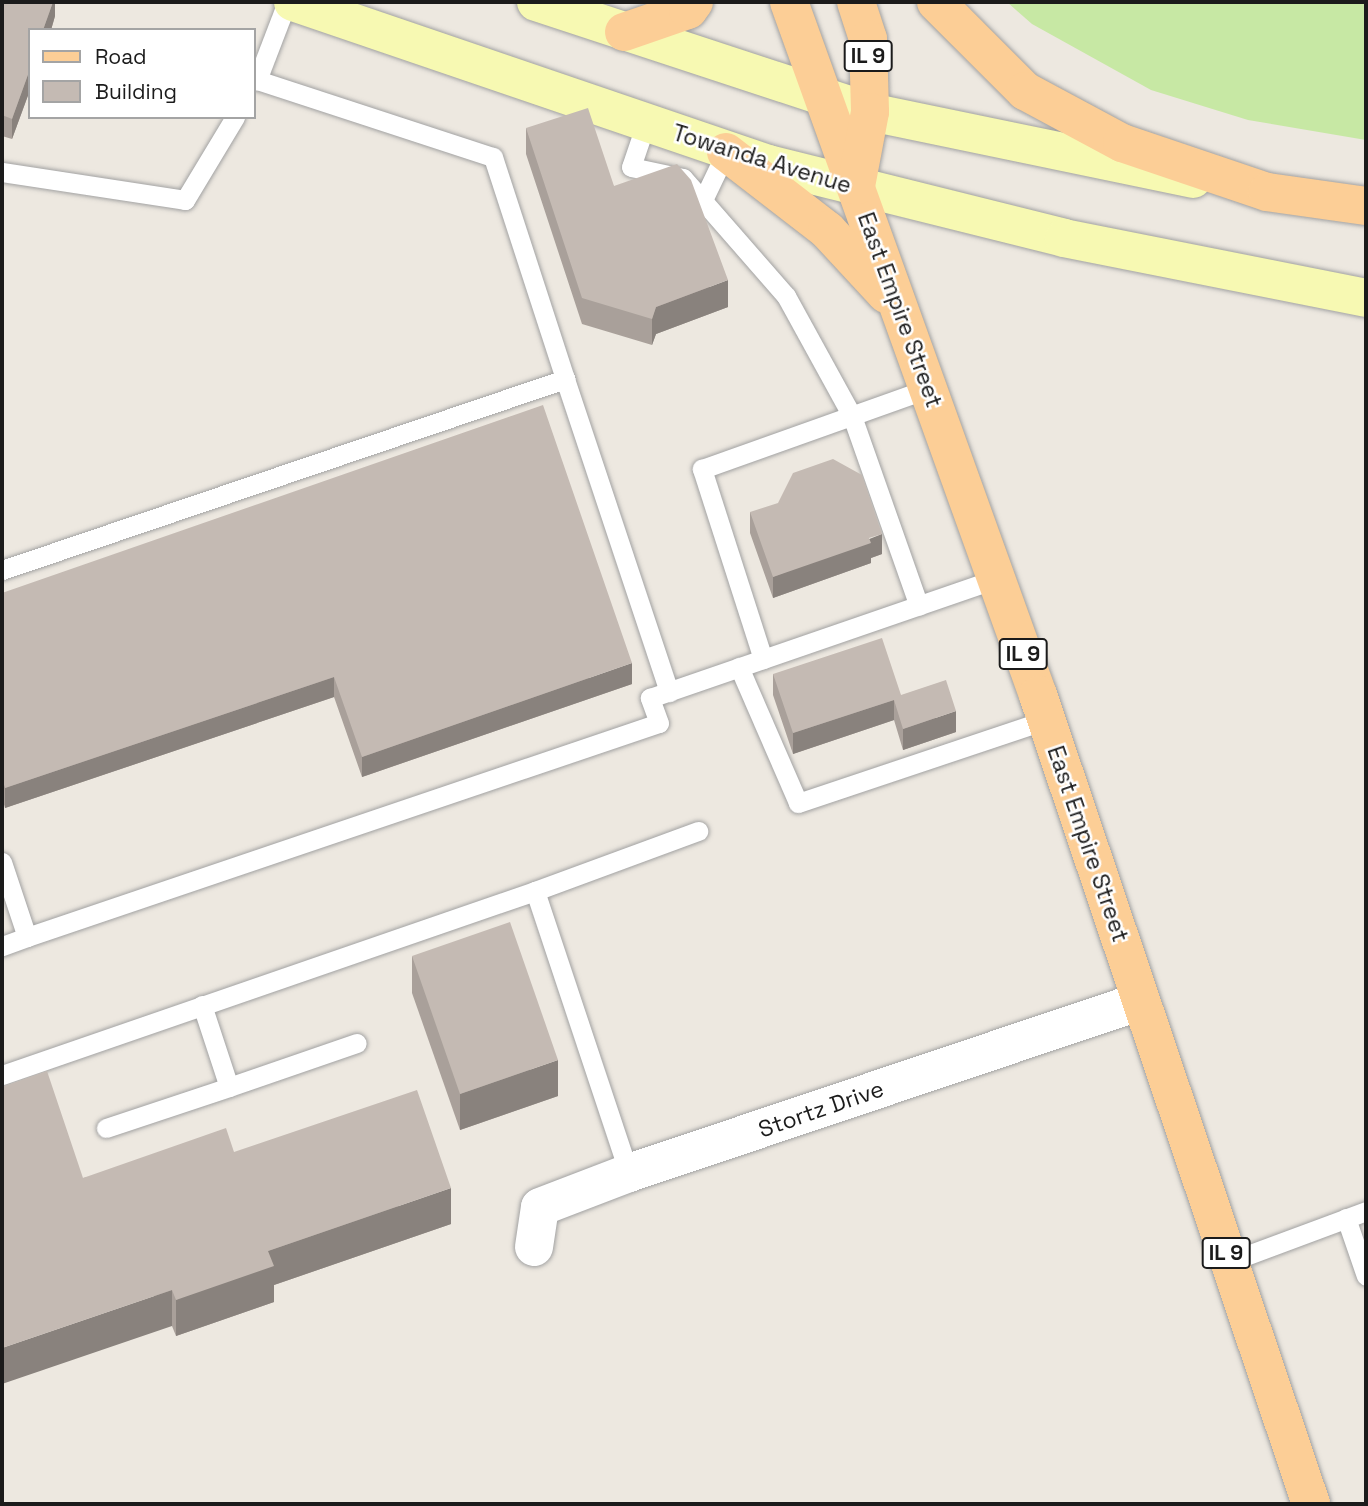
<!DOCTYPE html>
<style>
body{margin:0}
#map{position:relative;width:1368px;height:1506px;overflow:hidden;background:#ede8e0;font-family:"Space Grotesk",sans-serif}
div>[style]{position:absolute}
[style*='--x']{left:calc(var(--x)*1px);top:calc(var(--y)*1px);width:calc(var(--w)*1px);rotate:calc(var(--a)*1deg)}
.grass>*{inset:0;background:#c7e8a4}
.roads{filter:drop-shadow(0 0 2px #a2a2a2) drop-shadow(0 0 2px #a2a2a2)}
.lane>*{height:19px;margin:-9.5px;padding:0 9.5px;transform-origin:9.5px;border-radius:9.5px;background:#fff}
.street>*{height:38px;margin:-19px;padding:0 19px;transform-origin:19px;border-radius:19px;background:#fff}
.secondary>*{height:38px;margin:-19px;padding:0 19px;transform-origin:19px;border-radius:19px;background:#f7f9b2}
.primary>*{height:38px;margin:-19px;padding:0 19px;transform-origin:19px;border-radius:19px;background:#fcce96}
.wall>*{inset:0;background:#a9a09a}
.shaded-wall>*{inset:0;background:#89827d}
.building>*{inset:0;background:#c4bab3}
span{translate:-50% -50%;white-space:nowrap;text-align:center;line-height:1.15;-webkit-text-stroke:5px #fff;paint-order:stroke}
.shield-label span{padding:2px 5px;background:#fff;border:2px solid;border-radius:5px;-webkit-text-stroke-width:0}
.shield-label{font-size:21px;color:#1b1b1b;font-weight:700}
.street-label{font-size:23px;color:#1b1b1b}
.frame{position:absolute;inset:0;border:4px solid #1b1b1b;pointer-events:none}
.legend{position:absolute;left:28px;top:28px;width:228px;height:91px;box-sizing:border-box;background:#fff;border:2px solid #a4a4a4;margin:0;padding:9px 12px;list-style:none;font-size:21px;color:#1b1b1b}
.legend li{display:flex;align-items:center;gap:14px;height:35px}
.legend b{width:35px;border:2px solid #a4a4a4}
</style>
<div id="map">
<div class="grass">
<div style="clip-path:polygon(1007px 2px,1366px 2px,1366px 140px,1248px 120px,1151px 90px,1032px 24px)"></div>
</div>
<div class="roads">
<div class="lane">
<div style="--x:287;--y:2;--w:84;--a:111"></div>
<div style="--x:257;--y:80;--w:248;--a:18.1"></div>
<div style="--x:493;--y:157;--w:233;--a:72"></div>
<div style="--x:646;--y:123;--w:46;--a:108.8"></div>
<div style="--x:631;--y:167;--w:53;--a:11.9"></div>
<div style="--x:683;--y:178;--w:157;--a:48.9"></div>
<div style="--x:786;--y:296;--w:137;--a:61.2"></div>
<div style="--x:852;--y:416;--w:201;--a:70.6"></div>
<div style="--x:2;--y:172;--w:185;--a:8.7"></div>
<div style="--x:185;--y:200;--w:97;--a:-58.9"></div>
<div style="--x:703;--y:200;--w:53;--a:-64.4"></div>
<div style="--x:2;--y:570;--w:595;--a:-18.74"></div>
<div style="--x:565;--y:379;--w:330;--a:71.6"></div>
<div style="--x:763;--y:659;--w:200;--a:-107.8"></div>
<div style="--x:702;--y:469;--w:241;--a:-19.6"></div>
<div style="--x:739;--y:667;--w:148;--a:66.5"></div>
<div style="--x:798;--y:803;--w:262;--a:-18.5"></div>
<div style="--x:2;--y:862;--w:79;--a:71.6"></div>
<div style="--x:27;--y:937;--w:27;--a:160"></div>
<div style="--x:535;--y:891;--w:174;--a:-20.2"></div>
<div style="--x:27;--y:937;--w:667;--a:-18.71"></div>
<div style="--x:659;--y:723;--w:27;--a:-110"></div>
<div style="--x:650;--y:698;--w:366;--a:-19"></div>
<div style="--x:202;--y:1005;--w:86;--a:71.8"></div>
<div style="--x:229;--y:1087;--w:135;--a:-19"></div>
<div style="--x:2;--y:1075;--w:564;--a:-19.05"></div>
<div style="--x:535;--y:891;--w:297;--a:71.6"></div>
<div style="--x:106;--y:1128;--w:130;--a:-18.4"></div>
<div style="--x:1346;--y:1218;--w:61;--a:71"></div>
<div style="--x:1229;--y:1262;--w:146;--a:-20.4"></div>
</div>
<div class="street">
<div style="--x:534;--y:1247;--w:40;--a:-81.5"></div>
<div style="--x:540;--y:1207;--w:95;--a:-20.9"></div>
<div style="--x:629;--y:1173;--w:540;--a:-18.57"></div>
</div>
<div class="secondary">
<div style="--x:293;--y:2;--w:502;--a:18.83"></div>
<div style="--x:768;--y:164;--w:305;--a:14"></div>
<div style="--x:1064;--y:238;--w:308;--a:11.2"></div>
<div style="--x:536;--y:2;--w:352;--a:18.2"></div>
<div style="--x:870;--y:112;--w:330;--a:11.7"></div>
</div>
<div class="primary">
<div style="--x:789;--y:2;--w:736;--a:70.24"></div>
<div style="--x:1038;--y:695;--w:854;--a:71.35"></div>
<div style="--x:856;--y:2;--w:39;--a:72"></div>
<div style="--x:868;--y:39;--w:73;--a:88.4"></div>
<div style="--x:870;--y:112;--w:75;--a:100.7"></div>
<div style="--x:936;--y:2;--w:126;--a:45"></div>
<div style="--x:1025;--y:91;--w:110;--a:28.2"></div>
<div style="--x:1122;--y:143;--w:153;--a:18.7"></div>
<div style="--x:1267;--y:192;--w:100;--a:8"></div>
<div style="--x:624;--y:32;--w:68;--a:-19"></div>
<div style="--x:688;--y:10;--w:10;--a:-53"></div>
<div style="--x:726;--y:152;--w:128;--a:37.7"></div>
<div style="--x:827;--y:230;--w:87;--a:47.3"></div>
</div>
</div>
<div class="wall">
<div style="clip-path:polygon(2px 2px,55px 2px,55px 16px,51px 30px,30px 30px,30px 90px,12px 139px,2px 136px)"></div>
<div style="clip-path:polygon(526px 128px,614px 186px,728px 307px,656px 334px,652px 345px,582px 324px,526px 154px)"></div>
<div style="clip-path:polygon(750px 512px,882px 554px,871px 558px,871px 563px,773px 598px,750px 533px)"></div>
<div style="clip-path:polygon(2px 593px,632px 684px,362px 777px,334px 697px,5px 808px,2px 798px)"></div>
<div style="clip-path:polygon(773px 674px,901px 695px,956px 732px,903px 750px,894px 720px,793px 754px,773px 695px)"></div>
<div style="clip-path:polygon(412px 956px,558px 1096px,460px 1130px,412px 993px)"></div>
<div style="clip-path:polygon(234px 1152px,451px 1224px,274px 1285px,274px 1302px,176px 1336px,172px 1326px,83px 1178px)"></div>
</div>
<div class="shaded-wall">
<div style="clip-path:polygon(53px 2px,55px 2px,55px 16px,51px 30px,43px 30px)"></div>
<div style="clip-path:polygon(30px 69px,30px 90px,12px 139px,12px 119px)"></div>
<div style="clip-path:polygon(728px 280px,728px 307px,656px 334px,652px 345px,652px 319px,656px 307px)"></div>
<div style="clip-path:polygon(882px 534px,882px 554px,871px 558px,871px 563px,773px 598px,773px 577px)"></div>
<div style="clip-path:polygon(632px 663px,632px 684px,362px 777px,362px 757px)"></div>
<div style="clip-path:polygon(334px 677px,334px 697px,5px 808px,5px 788px)"></div>
<div style="clip-path:polygon(894px 700px,894px 720px,793px 754px,793px 733px)"></div>
<div style="clip-path:polygon(956px 711px,956px 732px,903px 750px,903px 729px)"></div>
<div style="clip-path:polygon(558px 1060px,558px 1096px,460px 1130px,460px 1094px)"></div>
<div style="clip-path:polygon(451px 1188px,451px 1224px,274px 1285px,274px 1302px,176px 1336px,176px 1300px,268px 1251px)"></div>
<div style="clip-path:polygon(172px 1290px,172px 1326px,2px 1384px,2px 1348px)"></div>
</div>
<div class="building">
<div style="clip-path:polygon(2px 2px,53px 2px,43px 30px,30px 30px,30px 69px,12px 119px,2px 115px)"></div>
<div style="clip-path:polygon(588px 108px,614px 186px,677px 164px,691px 180px,728px 280px,656px 307px,652px 319px,582px 298px,526px 128px)"></div>
<div style="clip-path:polygon(543px 405px,632px 663px,362px 757px,334px 677px,5px 788px,2px 778px,2px 593px)"></div>
<div style="clip-path:polygon(833px 459px,862px 475px,882px 534px,869px 538px,871px 543px,773px 577px,750px 512px,778px 503px,793px 473px)"></div>
<div style="clip-path:polygon(882px 638px,901px 695px,946px 680px,956px 711px,903px 729px,894px 700px,793px 733px,773px 674px)"></div>
<div style="clip-path:polygon(510px 922px,558px 1060px,460px 1094px,412px 956px)"></div>
<div style="clip-path:polygon(47px 1071px,83px 1178px,226px 1128px,234px 1152px,417px 1090px,451px 1188px,268px 1251px,274px 1266px,176px 1300px,172px 1290px,2px 1348px,2px 1087px)"></div>
</div>
<div class="shield-label">
<span style="left:868px;top:56px">IL 9</span>
<span style="left:1023px;top:654px">IL 9</span>
<span style="left:1226px;top:1253px">IL 9</span>
</div>
<div class="street-label">
<span style="left:762px;top:159px;rotate:17deg">Towanda Avenue</span>
<span style="left:900px;top:310px;rotate:70deg">East Empire Street</span>
<span style="left:1088px;top:844px;rotate:71deg">East Empire Street</span>
<span style="left:821px;top:1109px;rotate:-19deg">Stortz Drive</span>
</div>
<div class="frame"></div>
<ul class="legend">
<li><b style="height:9px;background:#fcce96"></b>Road</li>
<li><b style="height:19px;background:#c4bab3"></b>Building</li>
</ul>
</div>
